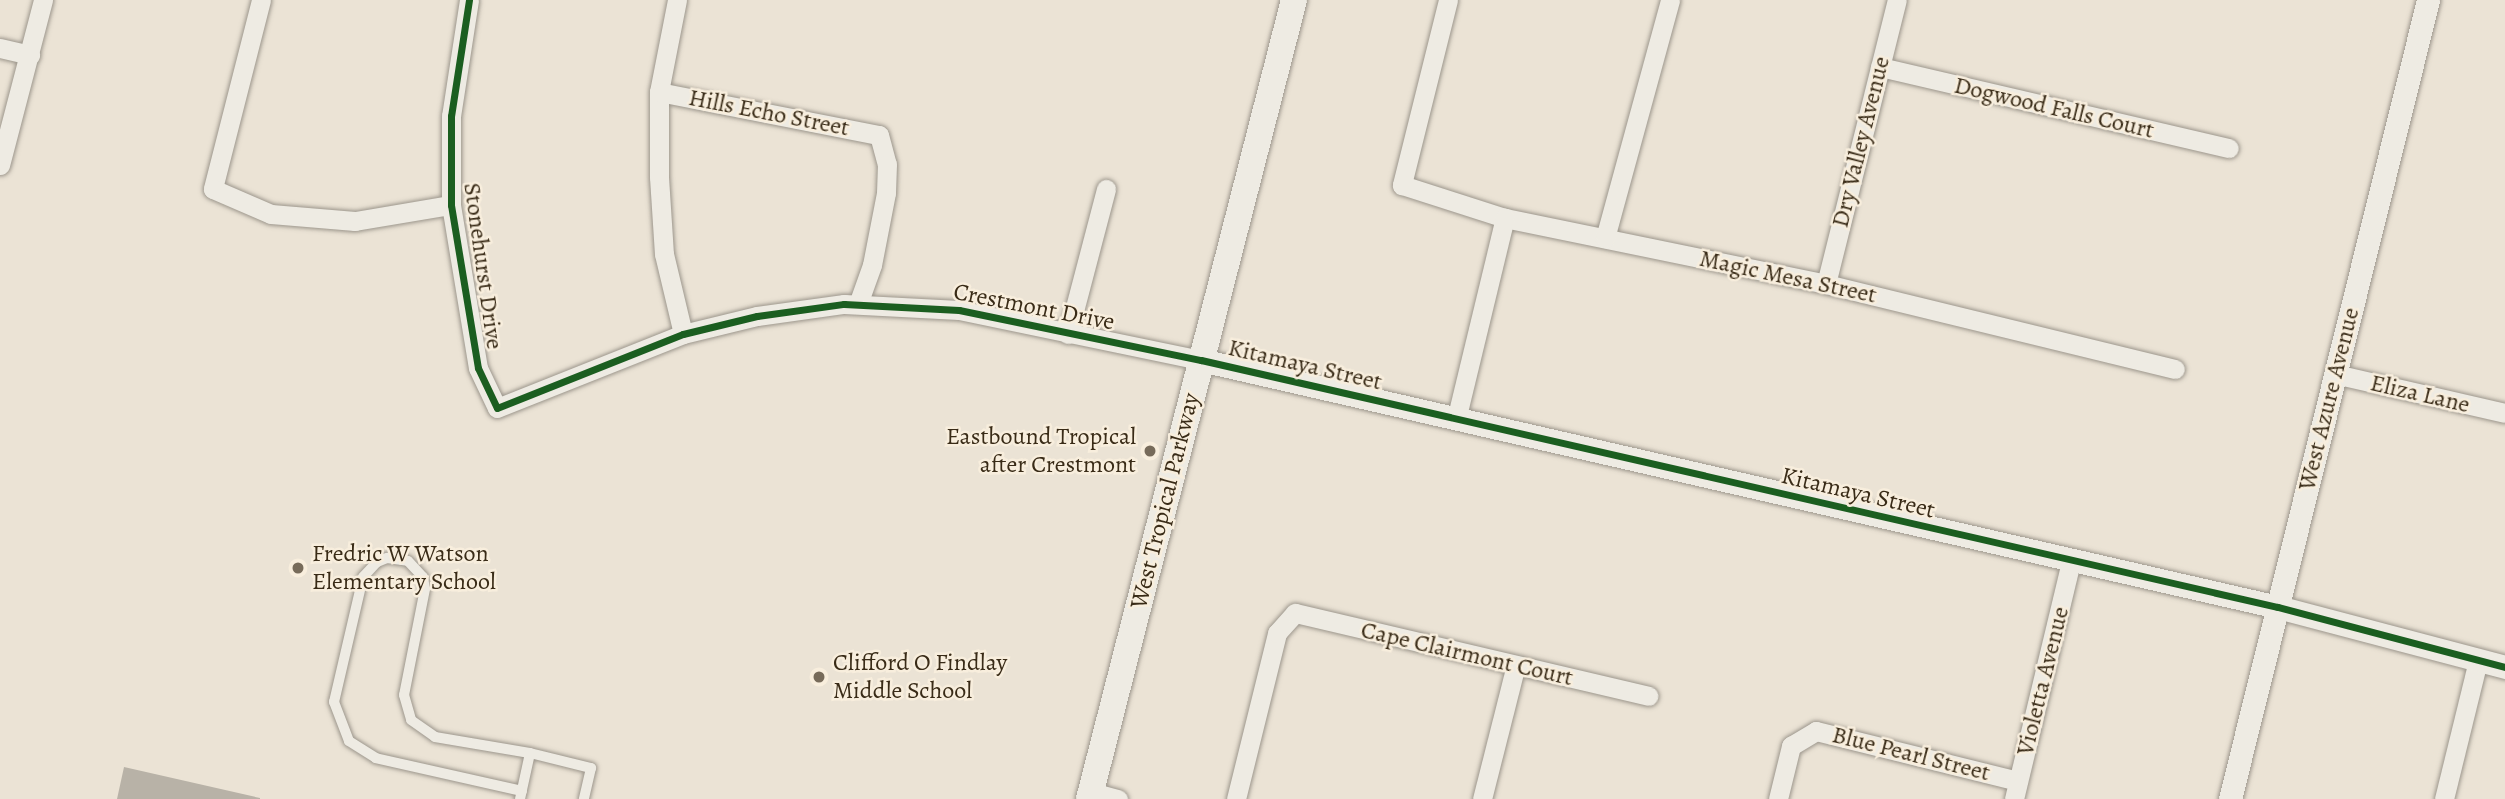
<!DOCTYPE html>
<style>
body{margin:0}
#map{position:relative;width:2505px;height:799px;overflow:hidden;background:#ebe3d5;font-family:Alegreya,serif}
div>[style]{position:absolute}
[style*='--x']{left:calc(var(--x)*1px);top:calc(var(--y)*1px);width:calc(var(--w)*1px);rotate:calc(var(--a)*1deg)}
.building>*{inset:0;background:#b8b2a7}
.roads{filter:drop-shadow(0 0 2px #9c968c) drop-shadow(0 0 2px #9c968c)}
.service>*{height:10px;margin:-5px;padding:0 5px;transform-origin:5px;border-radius:5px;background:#eeebe3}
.minor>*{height:19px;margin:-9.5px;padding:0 9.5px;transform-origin:9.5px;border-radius:9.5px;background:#eeebe3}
.tertiary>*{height:23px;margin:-11.5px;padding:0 11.5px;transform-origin:11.5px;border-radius:11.5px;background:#eeebe3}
.secondary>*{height:26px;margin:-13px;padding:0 13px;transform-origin:13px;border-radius:13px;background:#eeebe3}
.cycleway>*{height:7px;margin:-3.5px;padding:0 3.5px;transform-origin:3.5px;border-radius:3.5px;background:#1b5e20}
.dots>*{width:19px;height:19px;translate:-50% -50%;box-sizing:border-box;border:4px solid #f8eedd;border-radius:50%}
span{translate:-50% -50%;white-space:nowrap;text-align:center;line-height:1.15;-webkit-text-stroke:5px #f8eedd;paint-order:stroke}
.street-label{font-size:24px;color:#392b17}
.poi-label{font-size:24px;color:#392b17}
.right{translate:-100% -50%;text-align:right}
.left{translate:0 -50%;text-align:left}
</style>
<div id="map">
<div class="building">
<div style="clip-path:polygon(124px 767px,260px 798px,260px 799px,117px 799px)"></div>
</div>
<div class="roads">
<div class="service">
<div style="--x:522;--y:791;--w:150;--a:-167.3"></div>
<div style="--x:376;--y:758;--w:32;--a:-148"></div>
<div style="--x:349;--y:741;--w:42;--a:-111"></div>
<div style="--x:334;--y:702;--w:128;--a:-76.9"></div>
<div style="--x:363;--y:577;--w:21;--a:-47"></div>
<div style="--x:377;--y:562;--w:11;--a:-22"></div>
<div style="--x:387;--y:558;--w:21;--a:8"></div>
<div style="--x:408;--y:561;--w:22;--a:47"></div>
<div style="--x:423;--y:577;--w:12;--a:81"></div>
<div style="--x:425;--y:589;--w:108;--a:101.2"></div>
<div style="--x:404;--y:695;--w:26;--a:74"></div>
<div style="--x:411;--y:720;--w:29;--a:35"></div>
<div style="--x:435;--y:737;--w:96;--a:9.6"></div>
<div style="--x:520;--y:799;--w:47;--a:-77.7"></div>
<div style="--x:530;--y:753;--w:63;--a:13.8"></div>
<div style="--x:591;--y:768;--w:32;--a:103"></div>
</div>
<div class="minor">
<div style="--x:261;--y:0;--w:195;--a:104.3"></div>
<div style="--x:213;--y:189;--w:63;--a:23.3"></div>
<div style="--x:271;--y:214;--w:84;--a:4.8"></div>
<div style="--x:355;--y:221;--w:97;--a:-9.5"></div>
<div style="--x:469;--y:0;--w:117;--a:98.8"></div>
<div style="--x:451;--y:116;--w:89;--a:90"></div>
<div style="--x:451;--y:205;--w:165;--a:80.6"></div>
<div style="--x:478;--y:368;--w:44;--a:64.6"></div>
<div style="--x:497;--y:408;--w:200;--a:-21.7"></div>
<div style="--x:683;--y:334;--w:76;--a:-13.7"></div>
<div style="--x:757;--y:316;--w:88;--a:-7.9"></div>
<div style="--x:844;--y:304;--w:115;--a:3"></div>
<div style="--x:959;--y:310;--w:247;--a:11.7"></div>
<div style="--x:677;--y:0;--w:94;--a:101.1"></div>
<div style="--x:659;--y:92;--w:85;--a:90"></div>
<div style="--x:659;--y:177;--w:77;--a:86.3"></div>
<div style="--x:664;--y:254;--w:82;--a:76.6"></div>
<div style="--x:1448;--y:0;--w:191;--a:104"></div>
<div style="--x:1402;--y:185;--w:108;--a:17.8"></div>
<div style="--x:1505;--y:218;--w:328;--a:11.6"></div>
<div style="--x:1826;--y:284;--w:359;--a:13.7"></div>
<div style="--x:0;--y:48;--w:31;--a:13"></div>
<div style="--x:1880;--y:67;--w:358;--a:13.1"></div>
<div style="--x:659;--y:92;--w:224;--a:11.1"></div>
<div style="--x:879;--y:135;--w:30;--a:75"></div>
<div style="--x:887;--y:164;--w:29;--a:92"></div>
<div style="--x:886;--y:193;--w:73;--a:101"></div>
<div style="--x:872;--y:265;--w:41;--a:109.7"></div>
<div style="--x:0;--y:165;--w:171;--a:-75.4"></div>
<div style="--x:1605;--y:238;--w:247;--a:-74.7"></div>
<div style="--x:1826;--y:284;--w:293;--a:-76"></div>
<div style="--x:1068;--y:334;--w:150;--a:-75.3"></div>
<div style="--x:2335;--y:374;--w:174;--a:12.9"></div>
<div style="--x:1456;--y:420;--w:208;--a:-76.4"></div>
<div style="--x:1091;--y:792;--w:28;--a:15"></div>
<div style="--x:1236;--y:799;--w:171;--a:-76.1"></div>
<div style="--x:1277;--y:633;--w:27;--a:-48"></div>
<div style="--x:1295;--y:613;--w:363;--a:13.2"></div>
<div style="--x:1482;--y:799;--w:138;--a:-75.8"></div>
<div style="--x:1778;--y:799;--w:55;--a:-76.2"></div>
<div style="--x:1791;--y:746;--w:29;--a:-31"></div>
<div style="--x:1816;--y:731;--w:208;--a:13.9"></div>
<div style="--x:2014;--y:799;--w:244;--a:-76.5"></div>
<div style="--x:2444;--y:799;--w:142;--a:-76.2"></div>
</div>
<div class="tertiary">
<div style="--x:1201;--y:360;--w:1105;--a:12.92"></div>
<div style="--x:2278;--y:607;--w:235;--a:14.8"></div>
<div style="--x:2230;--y:799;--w:823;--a:-76.08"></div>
</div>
<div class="secondary">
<div style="--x:1089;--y:799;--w:825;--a:-75.61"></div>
</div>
</div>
<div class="cycleway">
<div style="--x:469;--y:0;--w:117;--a:98.8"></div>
<div style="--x:451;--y:116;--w:89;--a:90"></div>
<div style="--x:451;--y:205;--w:165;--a:80.6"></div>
<div style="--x:478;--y:368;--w:44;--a:64.6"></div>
<div style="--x:497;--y:408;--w:200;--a:-21.7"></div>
<div style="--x:683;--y:334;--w:76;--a:-13.7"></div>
<div style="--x:757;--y:316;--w:88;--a:-7.9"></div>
<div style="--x:844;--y:304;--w:115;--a:3"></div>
<div style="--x:959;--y:310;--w:247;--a:11.7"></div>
<div style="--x:1201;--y:360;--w:1105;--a:12.92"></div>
<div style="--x:2278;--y:607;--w:235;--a:14.8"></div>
</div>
<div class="dots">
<div style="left:1150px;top:451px;background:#776b5a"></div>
<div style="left:298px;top:568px;background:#776b5a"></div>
<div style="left:819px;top:677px;background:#776b5a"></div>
</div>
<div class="street-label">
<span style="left:2054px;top:108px;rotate:13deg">Dogwood Falls Court</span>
<span style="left:769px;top:113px;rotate:11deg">Hills Echo Street</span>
<span style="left:1861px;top:142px;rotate:-76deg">Dry Valley Avenue</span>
<span style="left:483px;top:266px;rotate:82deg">Stonehurst Drive</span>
<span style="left:1788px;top:277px;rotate:12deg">Magic Mesa Street</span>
<span style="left:1034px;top:307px;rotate:11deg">Crestmont Drive</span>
<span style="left:1305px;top:365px;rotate:13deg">Kitamaya Street</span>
<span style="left:2420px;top:394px;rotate:13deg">Eliza Lane</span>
<span style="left:2329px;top:399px;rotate:-76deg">West Azure Avenue</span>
<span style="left:1858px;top:493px;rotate:13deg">Kitamaya Street</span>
<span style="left:1165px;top:501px;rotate:-76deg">West Tropical Parkway</span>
<span style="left:1467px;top:654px;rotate:13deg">Cape Clairmont Court</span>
<span style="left:2043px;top:681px;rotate:-76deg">Violetta Avenue</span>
<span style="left:1911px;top:754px;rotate:14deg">Blue Pearl Street</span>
</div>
<div class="poi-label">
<span class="right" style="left:1136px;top:451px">Eastbound Tropical<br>after Crestmont</span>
<span class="left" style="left:312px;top:568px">Fredric W Watson<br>Elementary School</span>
<span class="left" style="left:833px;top:677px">Clifford O Findlay<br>Middle School</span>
</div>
</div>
